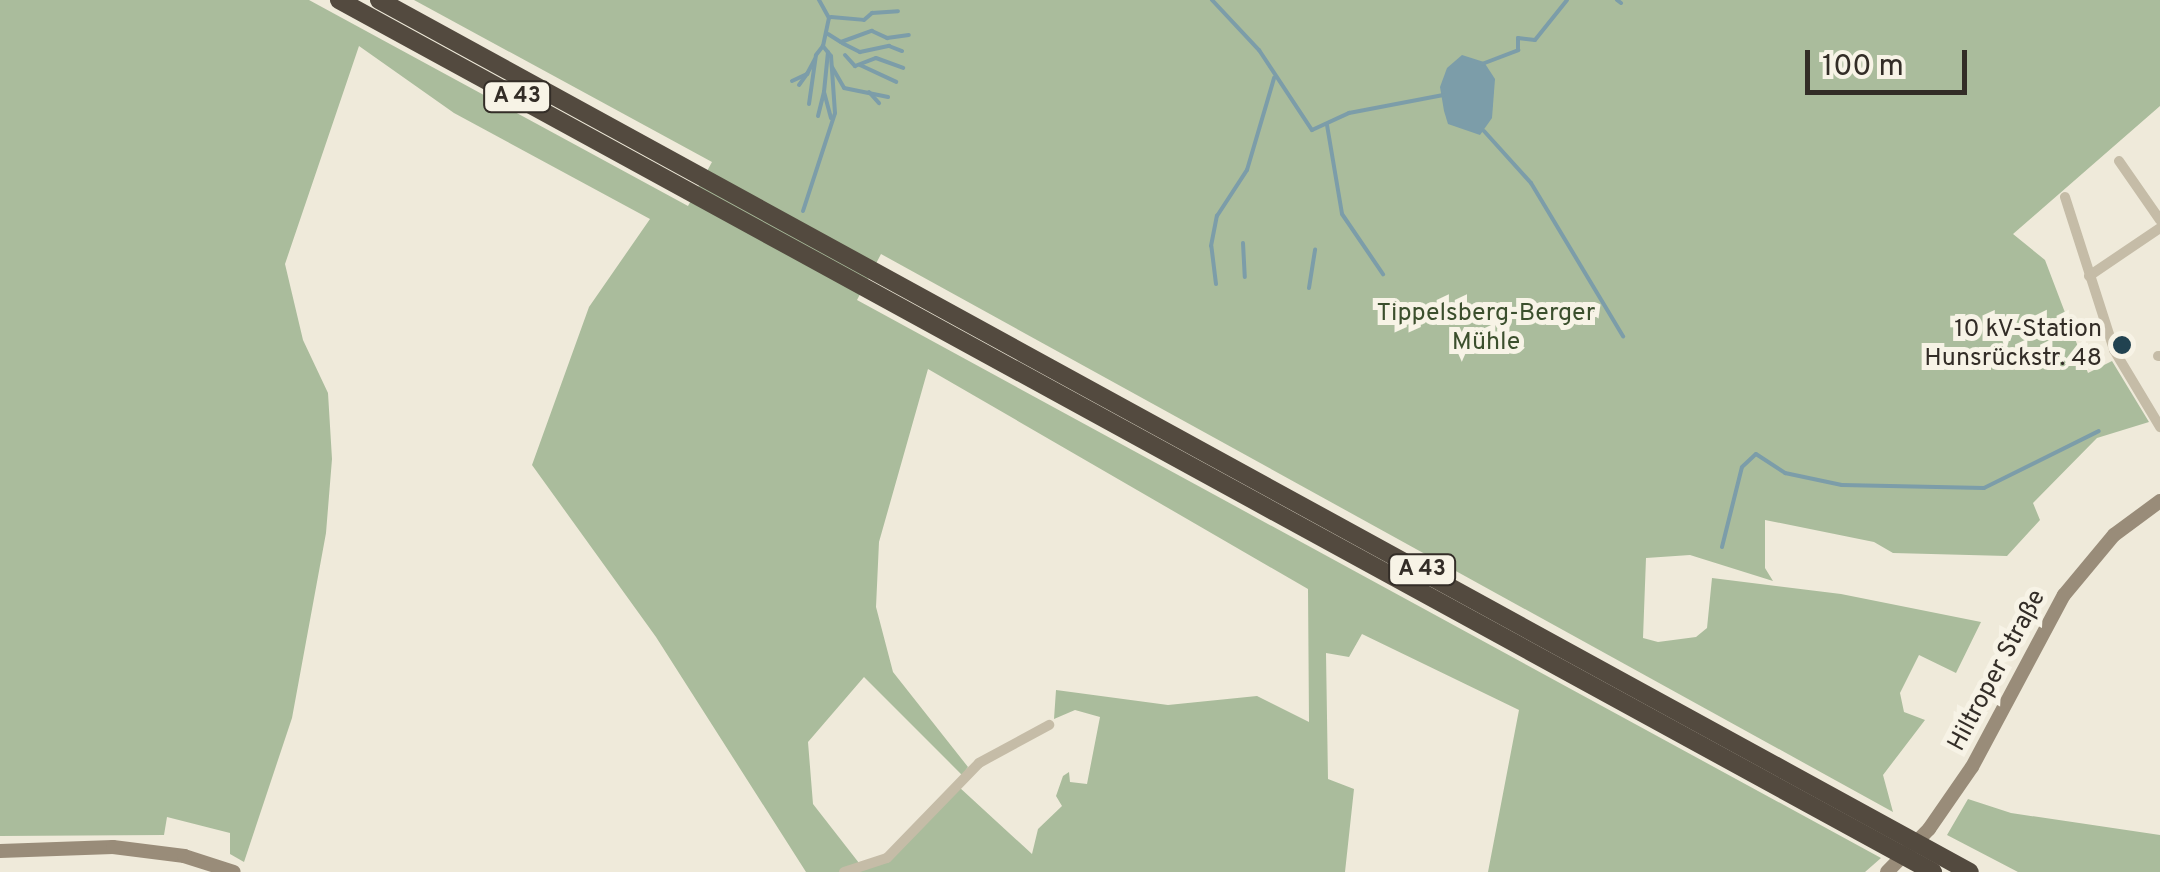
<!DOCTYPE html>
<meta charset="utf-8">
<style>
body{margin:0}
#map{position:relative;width:2160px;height:872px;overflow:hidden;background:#efeada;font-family:Overpass,sans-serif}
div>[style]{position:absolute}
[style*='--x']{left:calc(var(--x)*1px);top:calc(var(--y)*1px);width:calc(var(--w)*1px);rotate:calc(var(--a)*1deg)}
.green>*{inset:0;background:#aabc9c}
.water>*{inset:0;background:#7c9da9}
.stream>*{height:4px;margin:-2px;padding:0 2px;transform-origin:2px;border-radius:2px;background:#7c9da9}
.street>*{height:10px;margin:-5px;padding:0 5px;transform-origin:5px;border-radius:5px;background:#c5bca7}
.secondary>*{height:14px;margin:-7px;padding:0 7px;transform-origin:7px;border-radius:7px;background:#998c79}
.highway>*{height:18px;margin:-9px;padding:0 9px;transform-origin:9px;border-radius:9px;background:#534a3f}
.dots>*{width:28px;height:28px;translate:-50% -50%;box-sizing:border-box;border:5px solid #f7f3e6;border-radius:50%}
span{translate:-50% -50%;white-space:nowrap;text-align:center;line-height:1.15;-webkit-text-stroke:10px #f7f3e6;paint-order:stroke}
.shield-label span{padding:2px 8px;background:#f7f3e6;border:2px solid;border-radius:8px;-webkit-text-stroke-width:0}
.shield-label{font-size:22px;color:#332d27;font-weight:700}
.park-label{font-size:25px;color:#3b4f2d}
.poi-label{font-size:25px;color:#332d27}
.right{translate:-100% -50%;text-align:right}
.street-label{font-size:25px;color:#332d27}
.scale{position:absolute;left:1805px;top:50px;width:162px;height:45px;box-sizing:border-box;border:5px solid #332d27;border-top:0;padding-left:12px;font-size:30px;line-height:35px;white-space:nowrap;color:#332d27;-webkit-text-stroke:8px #f7f3e6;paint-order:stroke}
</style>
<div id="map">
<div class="green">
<div style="clip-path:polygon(evenodd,0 0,309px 0,688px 206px,712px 162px,414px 0,2160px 0,2160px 106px,2013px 234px,2045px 260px,2088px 373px,2112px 361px,2149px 422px,2097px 438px,2033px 503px,2040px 520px,2007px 556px,1893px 553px,1874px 542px,1765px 520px,1765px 568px,1773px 581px,1690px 555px,1646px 558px,1643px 638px,1658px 642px,1696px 637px,1707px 628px,1712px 578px,1841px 594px,1981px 622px,1956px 673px,1919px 655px,1900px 693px,1904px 712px,1925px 720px,1883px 775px,1893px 812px,881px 254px,857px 300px,1881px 858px,1865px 872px,1488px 872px,1519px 710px,1362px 634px,1349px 657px,1326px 653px,1328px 779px,1354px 789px,1345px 872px,806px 872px,656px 637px,532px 465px,589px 307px,650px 219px,454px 113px,359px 46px,285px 264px,303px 340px,328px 393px,332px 459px,326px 533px,292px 718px,244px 862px,230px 854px,230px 833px,167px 817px,164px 835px,0 836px,0 0,928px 369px,1308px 589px,1309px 722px,1257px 696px,1168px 705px,1056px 690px,1054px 719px,1075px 710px,1100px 717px,1087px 784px,1070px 782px,1069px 772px,1063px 776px,1056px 796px,1062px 806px,1038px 829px,1032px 854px,959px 787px,890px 859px,859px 863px,813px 804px,808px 742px,864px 677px,962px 775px,968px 767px,893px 672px,876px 607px,879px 542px,928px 369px)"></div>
<div style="clip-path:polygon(1968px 799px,2011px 813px,2160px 835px,2160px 872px,2018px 872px,1947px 835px)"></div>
</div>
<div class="water">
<div style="clip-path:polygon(1462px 55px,1484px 62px,1495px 79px,1492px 118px,1480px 135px,1448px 124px,1444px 111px,1440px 87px,1447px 68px)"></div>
</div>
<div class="stream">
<div style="--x:1212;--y:0;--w:69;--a:46.8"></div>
<div style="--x:1259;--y:50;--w:96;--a:56.5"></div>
<div style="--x:1312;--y:130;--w:41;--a:-24.7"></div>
<div style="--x:1349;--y:113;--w:96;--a:-10.8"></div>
<div style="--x:1617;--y:0;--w:5;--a:37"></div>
<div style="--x:831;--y:17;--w:33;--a:5"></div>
<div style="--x:864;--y:20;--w:11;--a:-41"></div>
<div style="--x:872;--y:13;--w:26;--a:-4"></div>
<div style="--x:828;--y:34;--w:15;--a:32"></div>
<div style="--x:841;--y:42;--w:33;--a:-20"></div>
<div style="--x:872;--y:31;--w:17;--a:25"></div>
<div style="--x:887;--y:38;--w:22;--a:-8"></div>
<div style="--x:842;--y:43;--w:20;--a:27"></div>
<div style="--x:860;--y:52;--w:30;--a:-12"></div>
<div style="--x:889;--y:46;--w:14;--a:21"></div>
<div style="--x:828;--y:52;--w:40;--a:95.7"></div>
<div style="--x:824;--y:92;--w:27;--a:75"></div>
<div style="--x:845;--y:55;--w:15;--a:48"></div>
<div style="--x:855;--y:66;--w:22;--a:-21"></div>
<div style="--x:876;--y:58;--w:29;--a:20"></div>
<div style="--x:1482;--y:64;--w:39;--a:-21"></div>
<div style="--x:1518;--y:50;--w:12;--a:-90"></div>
<div style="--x:1518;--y:38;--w:17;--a:7"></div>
<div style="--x:1535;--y:40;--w:51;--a:-51.3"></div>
<div style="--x:860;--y:65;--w:40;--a:25"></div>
<div style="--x:832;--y:67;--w:24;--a:60"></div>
<div style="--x:844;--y:88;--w:45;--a:11.6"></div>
<div style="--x:792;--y:81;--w:17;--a:-25"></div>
<div style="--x:807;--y:74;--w:17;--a:-62"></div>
<div style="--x:799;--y:85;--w:14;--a:-54"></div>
<div style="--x:869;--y:92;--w:15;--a:48"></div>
<div style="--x:809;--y:104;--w:49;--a:-81.9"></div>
<div style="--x:816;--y:55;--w:11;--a:-52"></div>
<div style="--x:818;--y:116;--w:25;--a:-76"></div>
<div style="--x:1327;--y:125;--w:90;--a:80.4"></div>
<div style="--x:1342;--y:214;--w:73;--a:55.7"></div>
<div style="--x:1484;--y:131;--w:70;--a:47.9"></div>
<div style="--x:1531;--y:183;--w:179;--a:59"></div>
<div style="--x:803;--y:211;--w:103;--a:-71.9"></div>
<div style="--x:835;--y:113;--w:57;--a:-94"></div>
<div style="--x:831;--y:56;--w:13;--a:-129"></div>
<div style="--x:823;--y:46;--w:29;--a:-78"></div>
<div style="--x:829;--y:18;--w:21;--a:-119"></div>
<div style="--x:1243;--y:243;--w:34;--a:87"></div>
<div style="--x:1216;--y:284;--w:38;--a:-97"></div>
<div style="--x:1211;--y:246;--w:31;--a:-79"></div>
<div style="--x:1217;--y:216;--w:55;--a:-56.9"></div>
<div style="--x:1247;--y:170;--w:96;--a:-73.6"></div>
<div style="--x:1309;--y:288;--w:39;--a:-81"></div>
<div style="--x:1722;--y:547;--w:82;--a:-76"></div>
<div style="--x:1742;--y:467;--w:19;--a:-43"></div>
<div style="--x:1756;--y:454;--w:35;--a:33"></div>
<div style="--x:1785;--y:473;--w:58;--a:11.9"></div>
<div style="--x:1842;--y:485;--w:142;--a:1.2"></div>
<div style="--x:1984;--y:488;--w:128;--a:-26.4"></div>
</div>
<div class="street">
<div style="--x:2119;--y:161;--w:72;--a:55.2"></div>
<div style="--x:2065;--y:197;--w:161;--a:72.2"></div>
<div style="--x:2114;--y:350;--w:90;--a:59.1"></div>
<div style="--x:2089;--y:276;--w:86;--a:-34.1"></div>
<div style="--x:2158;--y:356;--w:2;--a:0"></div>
<div style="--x:844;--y:872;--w:45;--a:-18"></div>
<div style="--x:887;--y:858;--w:132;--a:-45.9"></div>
<div style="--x:979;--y:763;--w:80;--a:-28.5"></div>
</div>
<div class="secondary">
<div style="--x:0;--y:851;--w:113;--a:-2"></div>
<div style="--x:113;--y:847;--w:72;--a:7.2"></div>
<div style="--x:184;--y:856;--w:52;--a:17.7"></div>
<div style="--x:1887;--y:872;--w:60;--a:-45.7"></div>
<div style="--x:1929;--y:829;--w:75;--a:-55.3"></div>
<div style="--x:1972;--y:767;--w:195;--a:-61.9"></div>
<div style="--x:2064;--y:595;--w:78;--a:-50.2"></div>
<div style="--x:2114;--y:535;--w:57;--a:-36.5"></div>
</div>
<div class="highway">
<div style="--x:339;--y:0;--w:1817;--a:28.68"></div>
<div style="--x:379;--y:0;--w:1814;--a:28.73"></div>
</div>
<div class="dots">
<div style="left:2122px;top:345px;background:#214250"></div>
</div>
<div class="shield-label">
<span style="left:517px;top:97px">A 43</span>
<span style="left:1422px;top:570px">A 43</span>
</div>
<div class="park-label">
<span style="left:1486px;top:329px">Tippelsberg-Berger<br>Mühle</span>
</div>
<div class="poi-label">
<span class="right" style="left:2102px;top:345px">10 kV-Station<br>Hunsrückstr. 48</span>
</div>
<div class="street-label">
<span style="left:1998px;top:671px;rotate:-62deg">Hiltroper Straße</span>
</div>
<div class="scale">100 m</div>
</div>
